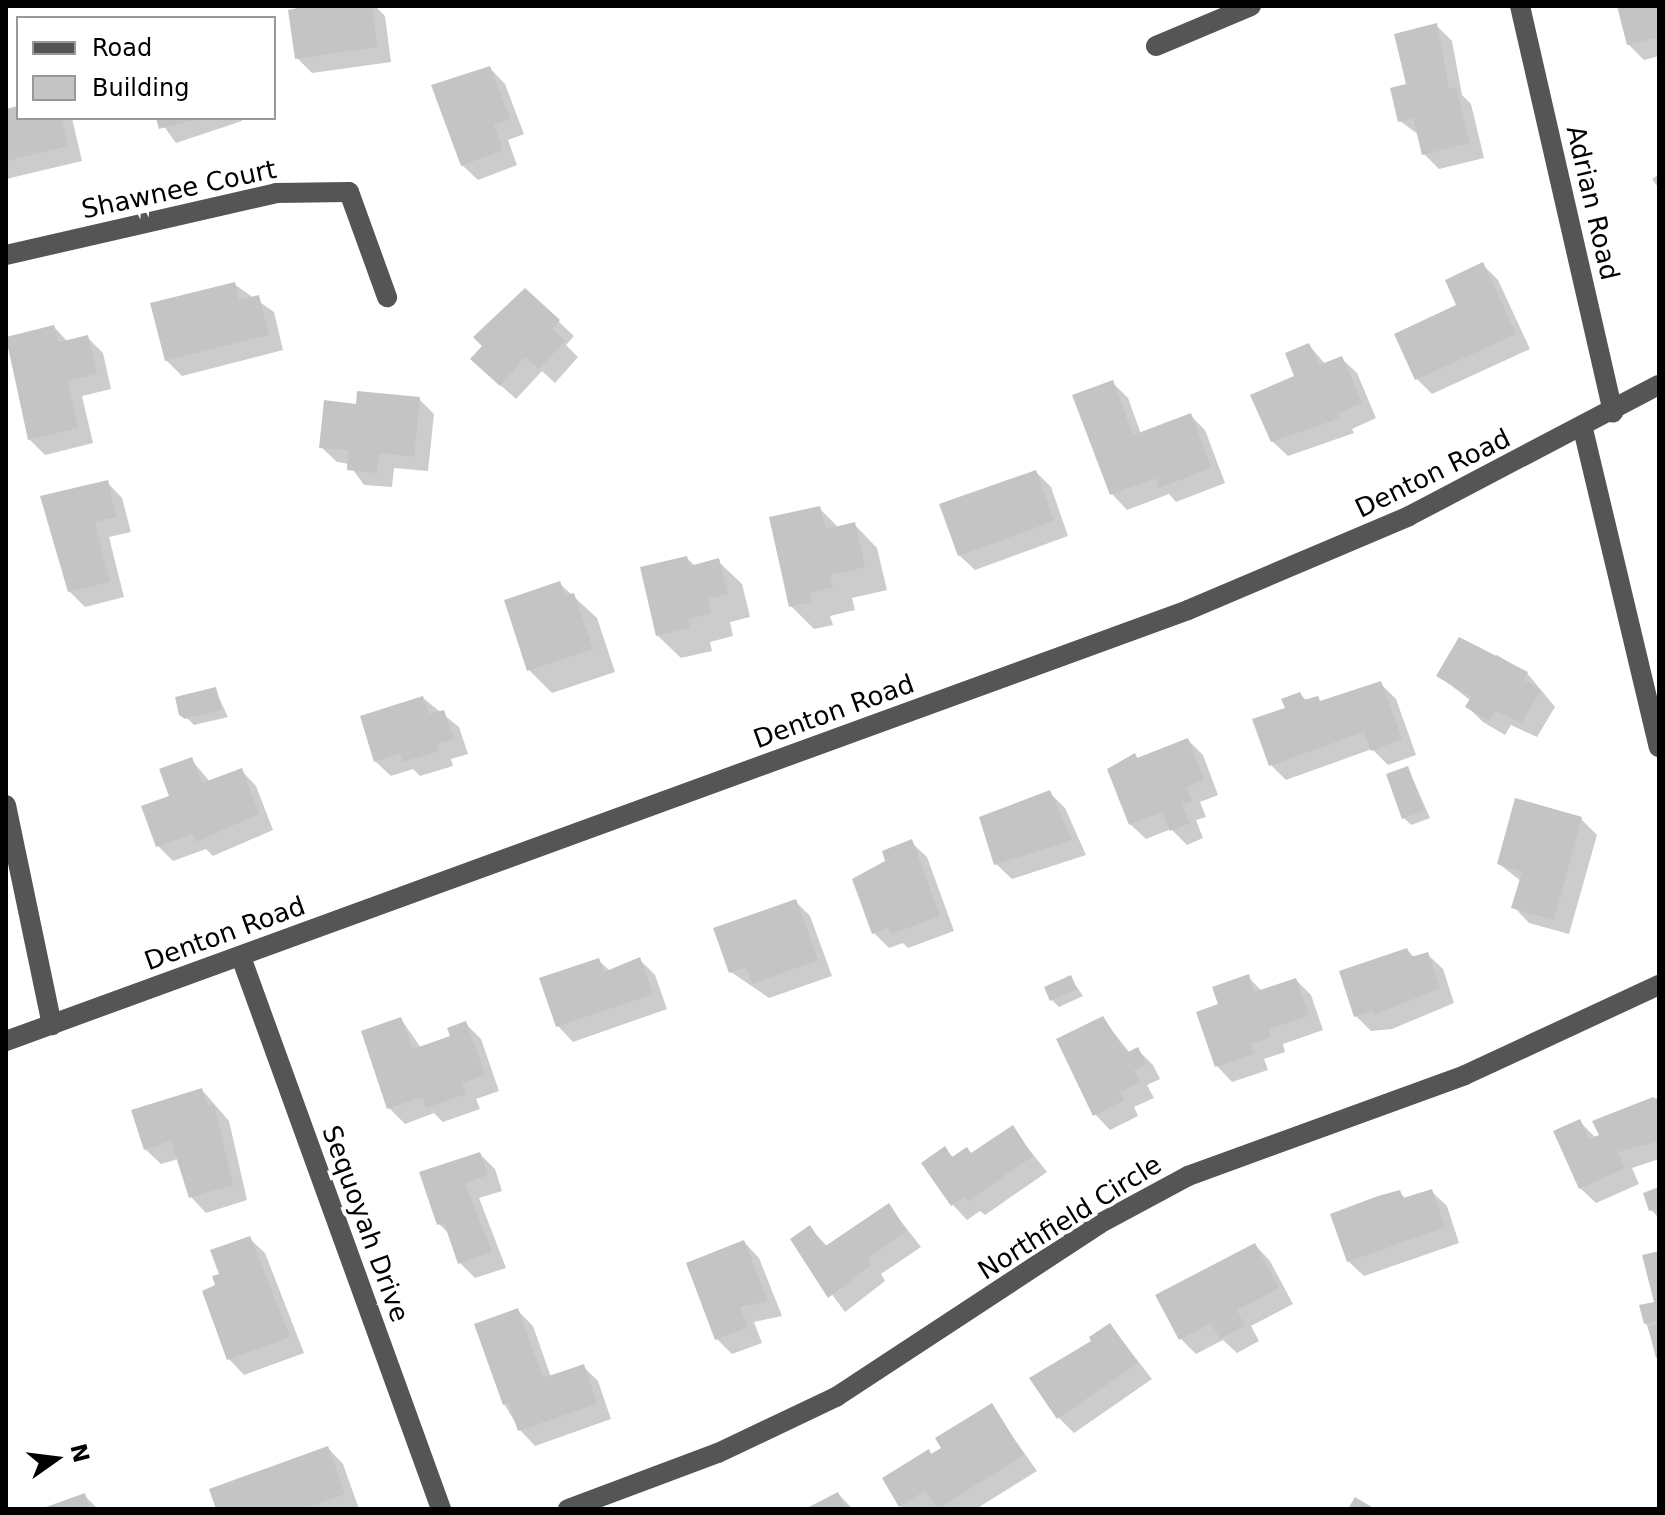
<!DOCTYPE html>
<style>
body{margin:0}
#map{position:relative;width:1665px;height:1515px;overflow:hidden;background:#fff;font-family:"DejaVu Sans",sans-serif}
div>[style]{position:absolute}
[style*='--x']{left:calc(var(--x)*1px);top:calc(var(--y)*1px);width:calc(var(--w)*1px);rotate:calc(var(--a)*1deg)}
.shadow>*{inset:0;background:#0003}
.building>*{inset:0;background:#c4c4c4}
.minor>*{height:20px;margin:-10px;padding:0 10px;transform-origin:10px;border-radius:10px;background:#555}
span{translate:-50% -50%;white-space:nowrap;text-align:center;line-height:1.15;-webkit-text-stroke:8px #fff;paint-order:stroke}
.street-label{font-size:26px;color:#000}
.frame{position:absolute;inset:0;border:8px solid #000;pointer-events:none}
.legend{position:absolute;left:16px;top:16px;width:260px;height:104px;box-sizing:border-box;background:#fff;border:2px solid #999;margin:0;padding:10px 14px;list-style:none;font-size:24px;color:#000}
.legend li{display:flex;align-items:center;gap:16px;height:40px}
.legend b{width:40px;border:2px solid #999}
.north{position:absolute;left:16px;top:1419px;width:80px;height:80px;-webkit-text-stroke:6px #fff;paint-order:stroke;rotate:76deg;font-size:22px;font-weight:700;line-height:32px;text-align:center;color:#000}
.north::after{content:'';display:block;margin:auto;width:28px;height:36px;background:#000;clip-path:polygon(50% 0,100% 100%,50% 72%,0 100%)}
</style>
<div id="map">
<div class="shadow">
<div style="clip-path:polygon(310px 6px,375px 6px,385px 16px,391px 62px,312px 73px,297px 58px)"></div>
<div style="clip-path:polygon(1619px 6px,1659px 6px,1659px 56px,1644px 60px,1628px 44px)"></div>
<div style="clip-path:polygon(1437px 26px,1452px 41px,1462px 95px,1471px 104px,1484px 158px,1439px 169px,1424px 154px,1419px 135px,1400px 121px,1408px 85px)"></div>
<div style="clip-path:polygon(490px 68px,505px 84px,524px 134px,508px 140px,517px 165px,478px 180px,462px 165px)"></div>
<div style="clip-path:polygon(18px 108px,18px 118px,72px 118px,82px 161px,6px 179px,6px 111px)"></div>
<div style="clip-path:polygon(158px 118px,242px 118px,242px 121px,176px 143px)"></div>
<div style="clip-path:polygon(1659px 174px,1659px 189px,1652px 179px)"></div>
<div style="clip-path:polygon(1483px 265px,1498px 280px,1530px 349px,1432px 394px,1417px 379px)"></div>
<div style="clip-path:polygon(234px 284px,274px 312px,283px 350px,182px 376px,166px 360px)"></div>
<div style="clip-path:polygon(558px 321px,574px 336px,566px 345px,578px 357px,555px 383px,542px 371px,516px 399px,488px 374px)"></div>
<div style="clip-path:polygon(54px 327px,68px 342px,87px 337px,103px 353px,111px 389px,82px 396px,93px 443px,45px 455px,29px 439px,6px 339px)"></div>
<div style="clip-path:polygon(1309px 345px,1326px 365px,1341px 358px,1357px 373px,1376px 418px,1352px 429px,1354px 433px,1288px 456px,1272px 441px)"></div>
<div style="clip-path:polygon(1112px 382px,1128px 398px,1141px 434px,1190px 415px,1205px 430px,1225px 483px,1176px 502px,1169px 494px,1127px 510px,1112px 494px,1075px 396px)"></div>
<div style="clip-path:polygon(419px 399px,434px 414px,428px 471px,394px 468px,392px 487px,364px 485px,349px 464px,337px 462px,321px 447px,358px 406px)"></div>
<div style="clip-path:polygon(1036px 472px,1051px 487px,1068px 536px,975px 570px,959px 555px)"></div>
<div style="clip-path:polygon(107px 482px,122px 498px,131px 532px,109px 537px,124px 597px,85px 607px,69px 591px)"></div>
<div style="clip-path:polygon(819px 508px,839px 528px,854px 524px,877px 548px,887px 590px,852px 598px,855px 610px,830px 616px,833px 625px,814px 629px,791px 606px)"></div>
<div style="clip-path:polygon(687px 558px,695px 566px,718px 561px,742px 584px,750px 617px,730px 622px,733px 636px,710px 642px,712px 651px,681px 658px,657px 635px)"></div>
<div style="clip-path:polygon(559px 583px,597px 618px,615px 672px,552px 693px,529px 670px)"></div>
<div style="clip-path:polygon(1497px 655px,1527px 673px,1555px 707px,1537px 737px,1511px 725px,1505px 735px,1483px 722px,1468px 707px,1471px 701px,1438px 675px)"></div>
<div style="clip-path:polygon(1380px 683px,1396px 699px,1416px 755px,1388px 765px,1372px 749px,1286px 780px,1271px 765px,1287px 709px,1300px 694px,1307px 701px,1317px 698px,1322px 703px)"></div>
<div style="clip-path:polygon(215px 689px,228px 717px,194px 725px,187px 718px)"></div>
<div style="clip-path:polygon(423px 698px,459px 727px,468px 754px,451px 759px,453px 766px,420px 776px,413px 769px,391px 776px,375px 761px)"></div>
<div style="clip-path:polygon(1188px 740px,1203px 755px,1218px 795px,1200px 802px,1206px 817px,1196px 820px,1203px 838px,1187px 845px,1171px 829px,1146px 839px,1130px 824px,1135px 755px,1138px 759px)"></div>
<div style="clip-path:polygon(191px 759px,210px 782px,241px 770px,256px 786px,273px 830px,213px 856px,206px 849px,173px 861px,157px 845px)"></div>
<div style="clip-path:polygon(1408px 768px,1430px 818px,1411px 825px,1404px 818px)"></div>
<div style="clip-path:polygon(1050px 793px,1065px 808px,1086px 855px,1012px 879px,996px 864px)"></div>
<div style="clip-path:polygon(1581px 819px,1597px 835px,1569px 934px,1529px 923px,1514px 907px,1521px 881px,1499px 864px)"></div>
<div style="clip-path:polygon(911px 842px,927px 857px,954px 931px,908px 948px,903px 943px,889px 948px,874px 933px,888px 862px)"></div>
<div style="clip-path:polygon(795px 901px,810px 916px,832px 976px,769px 998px,731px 972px)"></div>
<div style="clip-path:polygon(1407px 950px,1415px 958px,1427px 954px,1443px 969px,1454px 1003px,1392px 1029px,1371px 1031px,1356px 1016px)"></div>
<div style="clip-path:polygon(639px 959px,655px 975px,667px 1009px,573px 1042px,558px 1026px,542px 980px,598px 960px,610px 971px)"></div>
<div style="clip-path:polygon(1070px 977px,1083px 996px,1059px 1007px,1052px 1000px)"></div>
<div style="clip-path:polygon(1248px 977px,1262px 991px,1296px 980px,1311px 995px,1323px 1030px,1283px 1044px,1285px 1052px,1264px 1059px,1268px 1070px,1232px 1082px,1217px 1066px,1221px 1006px)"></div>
<div style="clip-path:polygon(401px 1019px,421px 1048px,452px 1037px,466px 1024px,481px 1039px,499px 1091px,476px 1099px,480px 1109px,443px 1122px,434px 1113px,405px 1124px,389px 1108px)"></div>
<div style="clip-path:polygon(1103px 1019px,1130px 1053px,1138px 1050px,1153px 1065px,1160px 1079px,1147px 1085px,1154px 1098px,1134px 1107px,1138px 1116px,1110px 1130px,1095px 1114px)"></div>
<div style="clip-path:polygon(202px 1090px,229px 1121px,247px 1200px,206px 1213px,191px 1197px,178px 1159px,161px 1164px,145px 1149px)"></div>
<div style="clip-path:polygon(1659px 1102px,1659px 1159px,1632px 1168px,1639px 1184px,1596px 1203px,1580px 1188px,1579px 1121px,1596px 1138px)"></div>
<div style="clip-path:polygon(1012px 1128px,1047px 1172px,985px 1215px,980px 1211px,967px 1220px,952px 1204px,945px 1149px,954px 1158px,972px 1155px)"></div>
<div style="clip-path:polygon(480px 1154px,495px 1169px,502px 1191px,479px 1198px,506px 1268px,475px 1278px,460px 1263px,451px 1236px,439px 1224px)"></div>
<div style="clip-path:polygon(1659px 1189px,1659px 1217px,1658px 1217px,1651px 1210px)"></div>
<div style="clip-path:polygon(1431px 1191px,1447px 1206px,1459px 1243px,1364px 1276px,1348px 1261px,1400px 1193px,1407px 1200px)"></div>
<div style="clip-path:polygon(889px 1206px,921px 1247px,881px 1274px,885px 1281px,845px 1312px,792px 1240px,810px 1228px,828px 1247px)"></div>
<div style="clip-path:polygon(249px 1238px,265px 1253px,304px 1353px,244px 1375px,229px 1359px,204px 1292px,218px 1286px)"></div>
<div style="clip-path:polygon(744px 1242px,759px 1258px,782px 1316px,754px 1322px,762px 1343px,732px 1354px,717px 1339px)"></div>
<div style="clip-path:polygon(1255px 1245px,1270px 1261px,1293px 1304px,1251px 1326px,1259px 1341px,1237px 1353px,1223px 1340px,1196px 1354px,1181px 1339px)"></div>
<div style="clip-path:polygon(1659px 1253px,1659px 1358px,1646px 1323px,1656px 1303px)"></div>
<div style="clip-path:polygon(518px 1311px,533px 1326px,551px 1377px,583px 1366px,598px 1381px,611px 1419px,535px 1446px,520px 1430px,504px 1404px)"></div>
<div style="clip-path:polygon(1110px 1325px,1152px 1379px,1074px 1433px,1059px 1418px,1094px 1342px)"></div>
<div style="clip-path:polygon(991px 1406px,1037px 1471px,976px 1509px,904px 1509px,901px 1506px,932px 1456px)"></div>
<div style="clip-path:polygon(328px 1448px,343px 1464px,359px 1509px,219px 1509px)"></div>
<div style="clip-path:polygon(838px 1494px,853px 1509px,810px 1509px)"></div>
<div style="clip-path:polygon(85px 1496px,98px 1509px,49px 1509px)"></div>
</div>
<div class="building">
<div style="clip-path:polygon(308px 6px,372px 6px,377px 47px,295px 59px,288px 10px)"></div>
<div style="clip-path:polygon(1617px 6px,1659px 6px,1659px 37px,1627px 45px)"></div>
<div style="clip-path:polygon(1437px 23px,1449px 89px,1456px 87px,1470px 143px,1422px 155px,1413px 118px,1398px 122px,1390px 88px,1406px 84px,1394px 34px)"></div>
<div style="clip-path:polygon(490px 66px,510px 119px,494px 125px,503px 150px,461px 166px,431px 85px)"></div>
<div style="clip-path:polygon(18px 106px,18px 118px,61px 118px,68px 146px,6px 161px,6px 109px)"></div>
<div style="clip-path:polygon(156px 118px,198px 118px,198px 119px,159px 129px)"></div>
<div style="clip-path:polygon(1483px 262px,1516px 334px,1415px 380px,1394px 334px,1456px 305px,1445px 280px)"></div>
<div style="clip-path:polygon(235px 282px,239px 300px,259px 295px,269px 335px,165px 361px,150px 303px)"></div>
<div style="clip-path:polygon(525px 288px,560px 320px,552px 329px,565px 341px,539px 369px,525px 357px,500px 386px,470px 359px,482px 346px,473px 337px)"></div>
<div style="clip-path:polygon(54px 325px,59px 342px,88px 335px,97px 374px,68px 381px,78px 428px,28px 440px,6px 337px)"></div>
<div style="clip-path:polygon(1309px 343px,1319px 365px,1342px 356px,1362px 403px,1338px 413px,1340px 418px,1271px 442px,1250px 395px,1294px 376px,1285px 353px)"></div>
<div style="clip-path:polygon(1113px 380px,1133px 435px,1191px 413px,1211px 468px,1159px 488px,1156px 478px,1110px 495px,1072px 395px)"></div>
<div style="clip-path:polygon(357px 391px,420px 397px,414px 457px,379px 453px,377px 473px,347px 470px,348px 450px,319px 448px,324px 400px,356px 404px)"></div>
<div style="clip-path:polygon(1036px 470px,1054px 521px,958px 556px,939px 504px)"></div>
<div style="clip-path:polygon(108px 480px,116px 517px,95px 522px,110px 582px,68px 592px,40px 496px)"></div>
<div style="clip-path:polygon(820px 506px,826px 529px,855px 522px,865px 567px,830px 575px,833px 587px,809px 593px,811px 602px,789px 607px,769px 517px)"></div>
<div style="clip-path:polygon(687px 556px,690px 566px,719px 558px,728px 594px,708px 599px,711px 613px,688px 619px,690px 628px,656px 636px,640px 567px)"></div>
<div style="clip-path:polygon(560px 581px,565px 595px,574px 593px,593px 649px,527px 671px,504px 600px)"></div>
<div style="clip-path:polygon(1459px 637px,1528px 672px,1524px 680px,1541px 690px,1521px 723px,1496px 711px,1489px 721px,1465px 707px,1471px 697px,1436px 676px)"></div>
<div style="clip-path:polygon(1381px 681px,1402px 739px,1371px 751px,1364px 732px,1269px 766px,1252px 719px,1285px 708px,1281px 699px,1300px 692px,1304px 700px,1318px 696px,1320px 701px)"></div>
<div style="clip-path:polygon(216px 687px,222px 710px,185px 719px,179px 715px,175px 697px)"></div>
<div style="clip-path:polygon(423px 696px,429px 714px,444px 710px,454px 739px,437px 744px,439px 751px,403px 762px,400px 753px,374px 762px,360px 716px)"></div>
<div style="clip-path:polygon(1188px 738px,1204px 780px,1186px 787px,1192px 801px,1182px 805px,1190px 823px,1170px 831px,1162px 812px,1129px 825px,1107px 769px,1135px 753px,1137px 758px)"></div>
<div style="clip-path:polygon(192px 757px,202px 783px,242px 768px,259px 814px,196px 842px,193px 834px,156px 847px,141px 806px,169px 796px,159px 769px)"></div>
<div style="clip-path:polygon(1408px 766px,1424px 811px,1402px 819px,1386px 774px)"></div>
<div style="clip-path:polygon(1050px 790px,1072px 840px,994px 865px,979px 817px)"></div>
<div style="clip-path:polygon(1515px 798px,1582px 817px,1554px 920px,1511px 908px,1522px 872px,1497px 864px)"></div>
<div style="clip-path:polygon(912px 839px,940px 916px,891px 934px,888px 928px,872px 934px,852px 879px,885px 861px,882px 851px)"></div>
<div style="clip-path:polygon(796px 899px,818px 960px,752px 984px,746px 967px,729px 973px,713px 928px)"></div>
<div style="clip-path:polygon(1407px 948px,1411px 957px,1428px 952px,1440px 988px,1374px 1015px,1373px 1011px,1354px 1017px,1339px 971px)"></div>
<div style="clip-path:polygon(640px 957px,653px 994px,556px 1027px,539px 978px,599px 958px,604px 972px)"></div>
<div style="clip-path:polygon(1249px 974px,1254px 992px,1296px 978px,1309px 1015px,1269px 1029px,1271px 1037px,1250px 1044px,1254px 1054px,1215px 1067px,1196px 1012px,1218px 1004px,1212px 987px)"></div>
<div style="clip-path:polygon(1071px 975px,1077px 989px,1050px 1001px,1044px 987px)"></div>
<div style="clip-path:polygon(1103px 1016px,1126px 1053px,1138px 1047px,1146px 1064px,1134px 1070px,1140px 1082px,1120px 1092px,1124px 1100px,1093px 1116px,1056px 1039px)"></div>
<div style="clip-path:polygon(401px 1017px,413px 1049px,450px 1036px,447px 1028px,466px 1021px,485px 1075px,462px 1083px,466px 1094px,426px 1108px,423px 1097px,387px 1109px,361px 1031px)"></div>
<div style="clip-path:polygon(202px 1088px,208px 1106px,214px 1104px,233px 1185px,189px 1198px,171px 1141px,144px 1150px,131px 1110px)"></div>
<div style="clip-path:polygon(1653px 1097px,1659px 1100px,1659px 1141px,1618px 1152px,1625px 1168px,1579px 1189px,1553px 1131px,1580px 1119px,1589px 1139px,1599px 1135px,1592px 1121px)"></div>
<div style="clip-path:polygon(1013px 1125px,1033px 1156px,968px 1201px,965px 1196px,951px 1206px,921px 1163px,945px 1146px,952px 1157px,967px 1147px,971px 1153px)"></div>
<div style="clip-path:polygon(480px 1152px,488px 1175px,465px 1183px,492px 1252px,458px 1264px,444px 1223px,437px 1225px,419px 1172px)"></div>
<div style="clip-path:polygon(1659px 1187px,1659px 1208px,1649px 1211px,1643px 1193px)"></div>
<div style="clip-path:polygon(1432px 1189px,1445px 1227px,1347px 1262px,1330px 1214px,1378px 1196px,1400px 1190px,1403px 1198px)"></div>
<div style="clip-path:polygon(889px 1203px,907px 1231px,867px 1258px,871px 1265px,828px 1298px,790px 1239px,810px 1225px,824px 1247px)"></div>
<div style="clip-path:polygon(250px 1236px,290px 1337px,227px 1360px,202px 1291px,215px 1285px,212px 1276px,219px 1274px,210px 1250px)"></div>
<div style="clip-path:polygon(744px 1240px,768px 1301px,740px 1307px,748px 1327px,715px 1340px,686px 1263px)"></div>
<div style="clip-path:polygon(1255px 1243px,1279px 1288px,1237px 1310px,1245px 1326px,1220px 1339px,1211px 1323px,1179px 1340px,1155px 1295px)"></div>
<div style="clip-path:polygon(1659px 1251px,1659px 1320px,1644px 1324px,1639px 1305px,1654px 1302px,1642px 1255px)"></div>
<div style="clip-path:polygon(518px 1308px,543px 1378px,584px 1364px,597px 1404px,518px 1431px,508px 1403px,503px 1405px,474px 1324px)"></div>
<div style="clip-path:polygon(1110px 1323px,1138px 1363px,1057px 1419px,1029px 1378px,1091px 1341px,1089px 1337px)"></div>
<div style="clip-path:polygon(1659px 1324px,1659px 1357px,1656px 1358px,1648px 1327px)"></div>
<div style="clip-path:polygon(992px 1403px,1024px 1455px,937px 1509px,926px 1490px,899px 1507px,882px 1478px,929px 1449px,931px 1454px,941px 1448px,935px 1438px)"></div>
<div style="clip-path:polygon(328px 1446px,345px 1494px,302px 1509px,216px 1509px,209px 1489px)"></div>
<div style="clip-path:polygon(838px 1492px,847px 1509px,805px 1509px)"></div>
<div style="clip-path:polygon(85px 1493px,90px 1509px,47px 1509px,46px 1507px)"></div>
<div style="clip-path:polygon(1355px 1497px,1375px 1509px,1348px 1509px)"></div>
</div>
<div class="minor">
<div style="--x:1520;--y:6;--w:417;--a:77.1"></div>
<div style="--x:1156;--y:46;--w:103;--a:-22.8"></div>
<div style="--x:6;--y:255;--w:277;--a:-12.9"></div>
<div style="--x:276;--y:193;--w:73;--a:-0.8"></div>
<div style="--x:349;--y:192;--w:112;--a:70.1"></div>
<div style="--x:1583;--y:429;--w:327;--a:76.6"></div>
<div style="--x:6;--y:805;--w:225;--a:78.2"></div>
<div style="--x:241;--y:957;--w:587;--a:70.08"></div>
<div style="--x:6;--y:1041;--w:1258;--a:-20.03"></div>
<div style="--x:1188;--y:610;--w:240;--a:-23"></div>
<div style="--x:1409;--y:516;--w:282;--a:-27.7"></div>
<div style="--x:568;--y:1509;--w:160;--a:-20.5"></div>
<div style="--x:718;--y:1453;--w:131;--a:-25.4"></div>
<div style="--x:836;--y:1397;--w:315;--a:-33.3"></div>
<div style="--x:1099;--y:1224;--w:101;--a:-28.3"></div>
<div style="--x:1188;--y:1176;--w:295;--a:-20"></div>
<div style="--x:1465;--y:1075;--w:214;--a:-24.9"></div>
</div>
<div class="street-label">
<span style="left:179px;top:190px;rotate:-12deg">Shawnee Court</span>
<span style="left:1592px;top:203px;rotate:77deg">Adrian Road</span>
<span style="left:1433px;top:474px;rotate:-26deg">Denton Road</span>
<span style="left:834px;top:712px;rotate:-20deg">Denton Road</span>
<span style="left:225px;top:934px;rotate:-20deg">Denton Road</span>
<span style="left:1070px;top:1218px;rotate:-32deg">Northfield Circle</span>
<span style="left:365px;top:1224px;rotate:70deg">Sequoyah Drive</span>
</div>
<div class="frame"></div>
<ul class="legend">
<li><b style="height:10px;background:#555"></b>Road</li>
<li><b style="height:22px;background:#c4c4c4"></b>Building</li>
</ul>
<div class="north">N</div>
</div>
